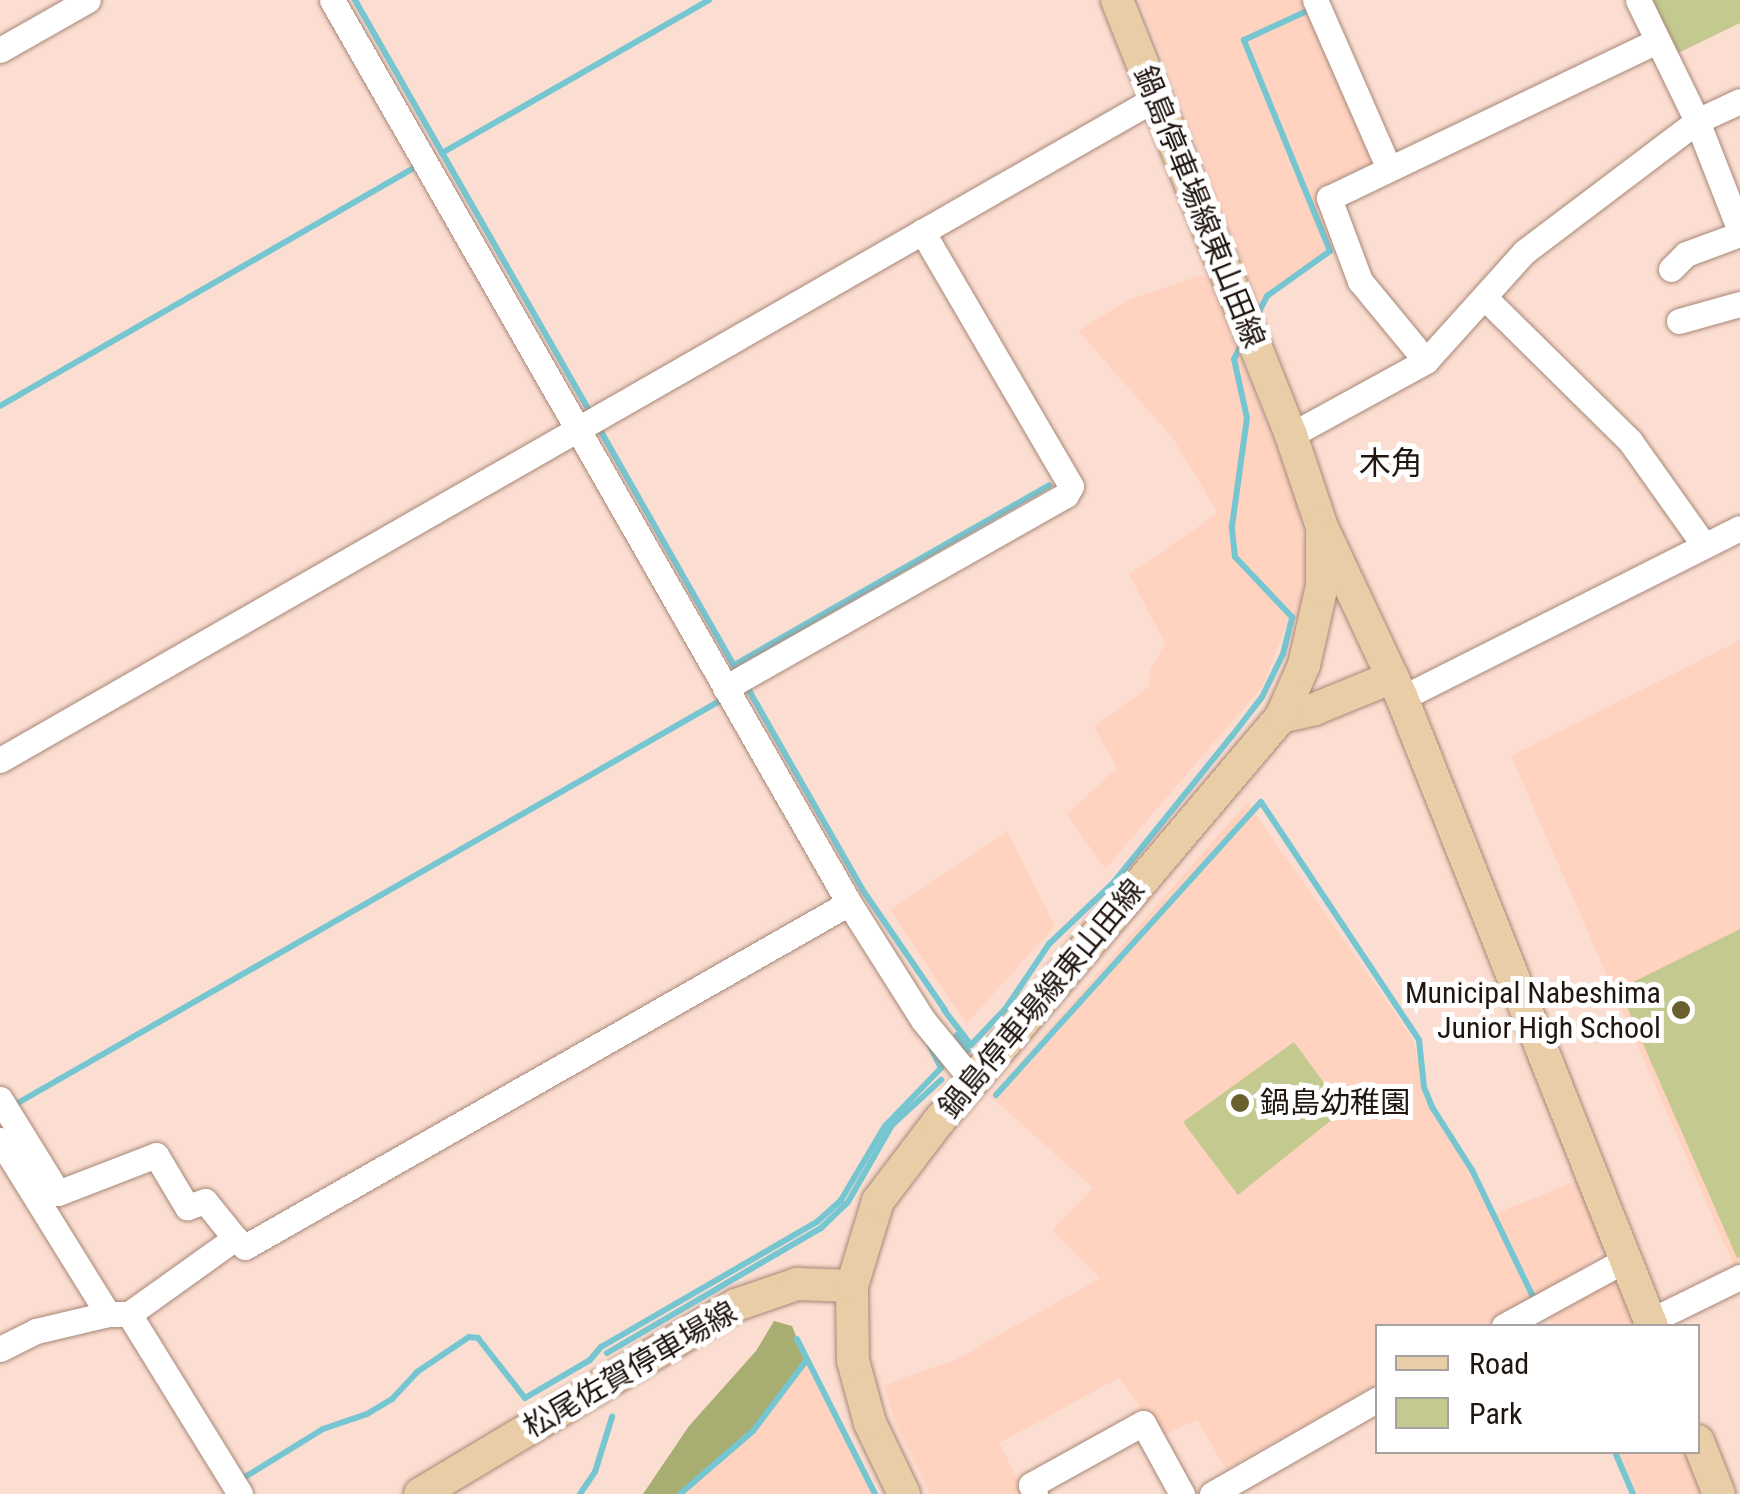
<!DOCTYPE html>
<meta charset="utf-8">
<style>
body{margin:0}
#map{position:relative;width:1740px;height:1494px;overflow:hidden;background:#fbded1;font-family:"Roboto Condensed","Noto Sans JP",sans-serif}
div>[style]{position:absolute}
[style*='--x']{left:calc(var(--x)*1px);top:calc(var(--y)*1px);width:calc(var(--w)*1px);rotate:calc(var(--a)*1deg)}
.built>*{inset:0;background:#ffd3c0}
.green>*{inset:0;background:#c4ca8f}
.forest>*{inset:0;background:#a8ad71}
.stream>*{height:6px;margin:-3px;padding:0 3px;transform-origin:3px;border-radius:3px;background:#76c6d2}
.roads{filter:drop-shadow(0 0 2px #a78778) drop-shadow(0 0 2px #a78778)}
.minor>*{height:25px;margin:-12.5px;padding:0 12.5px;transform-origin:12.5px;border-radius:12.5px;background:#fff}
.major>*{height:32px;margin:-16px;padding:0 16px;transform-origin:16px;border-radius:16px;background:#e9cda7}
.dots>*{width:28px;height:28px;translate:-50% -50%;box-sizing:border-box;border:5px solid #fff;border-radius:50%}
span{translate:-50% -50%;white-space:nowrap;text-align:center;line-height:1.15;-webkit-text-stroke:10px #fff;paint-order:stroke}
.street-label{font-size:30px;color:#221610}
.poi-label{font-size:30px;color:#221610}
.right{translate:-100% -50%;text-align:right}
.left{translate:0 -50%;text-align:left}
.neighbourhood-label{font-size:32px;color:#221610}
.legend{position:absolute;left:1375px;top:1324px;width:325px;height:130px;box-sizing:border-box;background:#fff;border:2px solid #a7a29f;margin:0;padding:12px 18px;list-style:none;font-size:30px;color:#221610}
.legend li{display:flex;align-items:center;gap:20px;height:50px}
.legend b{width:50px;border:2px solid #a7a29f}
</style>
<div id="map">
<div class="built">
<div style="clip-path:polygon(1140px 0,1302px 0,1380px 163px,1321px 194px,1339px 242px,1258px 303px)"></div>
<div style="clip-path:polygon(1201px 275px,1207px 276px,1295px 495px,1307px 562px,1300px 616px,1286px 626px,1262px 687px,1105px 869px,1067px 814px,1117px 768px,1094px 727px,1150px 686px,1150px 671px,1165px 643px,1129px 574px,1218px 513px,1172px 437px,1078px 331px,1126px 301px)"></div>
<div style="clip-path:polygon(1740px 640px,1740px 1263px,1734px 1266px,1511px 756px)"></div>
<div style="clip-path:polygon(1247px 802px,1411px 1036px,1432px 1107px,1493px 1215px,1583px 1178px,1608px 1244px,1579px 1271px,1481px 1326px,1378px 1326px,1377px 1384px,1226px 1469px,1197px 1420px,1161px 1436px,1119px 1378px,999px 1443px,1026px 1494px,930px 1494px,893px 1418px,884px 1385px,955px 1360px,1100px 1278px,1052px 1230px,1093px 1188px,990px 1096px)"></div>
<div style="clip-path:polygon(1007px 831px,1055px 926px,966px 1024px,890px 910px)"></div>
<div style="clip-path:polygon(1623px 1279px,1641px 1326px,1554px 1326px,1546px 1311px,1590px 1284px)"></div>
<div style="clip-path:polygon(806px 1360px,876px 1494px,682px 1494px,757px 1429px)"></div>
<div style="clip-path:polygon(1618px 1452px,1690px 1452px,1707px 1494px,1636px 1494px)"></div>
</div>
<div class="green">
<div style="clip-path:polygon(1645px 0,1740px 0,1740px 23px,1670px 57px)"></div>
<div style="clip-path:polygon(1740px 929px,1740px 1257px,1737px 1258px,1619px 989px)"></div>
<div style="clip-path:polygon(1294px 1042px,1344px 1110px,1238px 1195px,1183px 1122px)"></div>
</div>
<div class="forest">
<div style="clip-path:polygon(774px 1321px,792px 1326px,806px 1361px,753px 1431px,680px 1494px,643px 1494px,689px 1426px,756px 1351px)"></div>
</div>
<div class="stream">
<div style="--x:355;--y:0;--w:472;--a:60.3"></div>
<div style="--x:442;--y:153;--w:308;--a:-29.8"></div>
<div style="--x:1256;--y:317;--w:24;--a:-62"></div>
<div style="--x:1267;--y:296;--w:77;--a:-35.5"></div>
<div style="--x:1330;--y:251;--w:228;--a:-112.2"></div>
<div style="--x:1244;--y:40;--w:74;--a:-24.8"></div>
<div style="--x:0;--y:406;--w:478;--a:-29.9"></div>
<div style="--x:599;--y:428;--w:274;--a:60.4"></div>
<div style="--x:734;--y:665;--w:363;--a:-29.7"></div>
<div style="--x:747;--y:687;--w:232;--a:60.3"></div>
<div style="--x:862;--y:889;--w:147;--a:55.6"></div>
<div style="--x:944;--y:1010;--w:44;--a:52.4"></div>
<div style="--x:971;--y:1045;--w:51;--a:-46.6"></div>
<div style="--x:1006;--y:1008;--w:77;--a:-56.1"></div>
<div style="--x:1049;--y:944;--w:90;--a:-43.6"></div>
<div style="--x:1114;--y:882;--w:188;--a:-51.1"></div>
<div style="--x:1232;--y:736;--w:49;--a:-52.4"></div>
<div style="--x:1262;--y:697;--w:48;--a:-64"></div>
<div style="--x:1283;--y:654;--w:38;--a:-76"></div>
<div style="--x:1292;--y:617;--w:83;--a:-133.5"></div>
<div style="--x:1235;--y:557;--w:31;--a:-96"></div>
<div style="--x:1232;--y:526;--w:109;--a:-82.1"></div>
<div style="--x:1247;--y:418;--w:60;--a:-102.4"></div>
<div style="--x:1234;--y:359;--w:15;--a:-62"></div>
<div style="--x:957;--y:1035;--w:19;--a:55"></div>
<div style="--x:996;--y:1095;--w:395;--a:-47.9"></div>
<div style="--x:1261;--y:802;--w:286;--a:56.4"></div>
<div style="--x:1419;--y:1040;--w:47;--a:83.9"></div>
<div style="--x:1424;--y:1087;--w:22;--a:68"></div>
<div style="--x:1432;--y:1107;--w:75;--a:57.6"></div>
<div style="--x:1472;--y:1170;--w:148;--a:64.3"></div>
<div style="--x:16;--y:1104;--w:809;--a:-29.8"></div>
<div style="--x:797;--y:1339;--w:174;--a:63.3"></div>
<div style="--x:607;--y:1353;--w:248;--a:-30.3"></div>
<div style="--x:821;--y:1228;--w:37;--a:-44"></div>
<div style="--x:848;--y:1202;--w:89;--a:-60.3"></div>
<div style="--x:892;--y:1125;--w:67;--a:-42.6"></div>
<div style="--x:1615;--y:1452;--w:46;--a:66.8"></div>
<div style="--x:245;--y:1477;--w:92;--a:-31.6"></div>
<div style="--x:323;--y:1429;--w:46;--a:-18.8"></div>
<div style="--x:367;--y:1414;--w:29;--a:-31"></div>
<div style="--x:392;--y:1399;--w:37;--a:-47"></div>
<div style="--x:417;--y:1372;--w:63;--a:-33.9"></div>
<div style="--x:469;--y:1337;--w:9;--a:6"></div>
<div style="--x:478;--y:1338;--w:76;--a:51.9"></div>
<div style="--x:525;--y:1398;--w:75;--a:-30.3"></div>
<div style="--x:590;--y:1360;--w:17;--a:-50"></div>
<div style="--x:601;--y:1347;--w:251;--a:-30.1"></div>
<div style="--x:818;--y:1221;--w:31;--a:-42"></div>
<div style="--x:841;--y:1200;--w:86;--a:-59.3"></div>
<div style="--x:885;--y:1126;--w:81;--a:-46"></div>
<div style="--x:941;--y:1068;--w:25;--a:-117"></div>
<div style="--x:580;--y:1494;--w:27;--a:-56"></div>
<div style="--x:595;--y:1472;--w:58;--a:-72.8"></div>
<div style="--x:680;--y:1494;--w:96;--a:-40.8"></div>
<div style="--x:753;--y:1431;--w:88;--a:-52.9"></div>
</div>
<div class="roads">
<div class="minor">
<div style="--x:332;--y:0;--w:1041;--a:60.21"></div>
<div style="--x:849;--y:903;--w:138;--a:57.7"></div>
<div style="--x:923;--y:1020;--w:79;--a:50.7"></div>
<div style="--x:1315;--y:0;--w:181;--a:66.3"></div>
<div style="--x:1638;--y:0;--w:135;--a:64"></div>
<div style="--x:1697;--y:121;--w:118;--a:68.6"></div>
<div style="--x:0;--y:50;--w:101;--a:-29.6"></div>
<div style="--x:1671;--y:269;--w:21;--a:-45"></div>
<div style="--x:1686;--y:254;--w:58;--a:-20.3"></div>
<div style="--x:1485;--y:298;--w:204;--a:44.6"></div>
<div style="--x:1630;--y:441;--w:128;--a:54.6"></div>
<div style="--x:1679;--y:321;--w:63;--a:-15.6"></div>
<div style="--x:1426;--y:361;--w:104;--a:-129.5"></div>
<div style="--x:1360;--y:281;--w:89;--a:-110.5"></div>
<div style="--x:1329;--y:198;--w:364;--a:-25.6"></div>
<div style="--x:1291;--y:435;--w:154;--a:-28.7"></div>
<div style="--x:1426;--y:361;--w:147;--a:-48"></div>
<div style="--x:1524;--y:252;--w:217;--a:-37.1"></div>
<div style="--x:1697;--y:121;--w:47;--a:-24.9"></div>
<div style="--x:725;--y:688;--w:392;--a:-29.5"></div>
<div style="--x:1066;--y:495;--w:10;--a:-61"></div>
<div style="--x:1071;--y:486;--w:295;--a:-120.3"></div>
<div style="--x:1402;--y:698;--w:378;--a:-26.7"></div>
<div style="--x:0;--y:760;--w:1332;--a:-29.8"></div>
<div style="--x:0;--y:1099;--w:110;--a:58.3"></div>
<div style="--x:58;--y:1193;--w:105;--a:-21.2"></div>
<div style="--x:156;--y:1155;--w:61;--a:59.2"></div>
<div style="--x:187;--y:1207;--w:19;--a:-18"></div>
<div style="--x:205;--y:1201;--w:48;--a:51"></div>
<div style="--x:0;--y:1140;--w:205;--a:58.2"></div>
<div style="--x:129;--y:1314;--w:211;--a:58.3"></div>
<div style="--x:1650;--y:1321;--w:100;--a:-26.1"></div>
<div style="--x:1504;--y:1326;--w:136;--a:-28.6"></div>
<div style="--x:0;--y:1349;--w:40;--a:-26.6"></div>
<div style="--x:36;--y:1331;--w:74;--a:-13.3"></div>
<div style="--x:108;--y:1314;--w:21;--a:0"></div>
<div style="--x:129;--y:1314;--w:130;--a:-35.6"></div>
<div style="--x:235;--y:1238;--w:13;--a:42"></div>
<div style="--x:245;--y:1247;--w:695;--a:-29.66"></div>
<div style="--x:1035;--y:1494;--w:10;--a:-114"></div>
<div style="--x:1031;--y:1485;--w:128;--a:-29"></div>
<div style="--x:1143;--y:1423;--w:81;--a:61.2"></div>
<div style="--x:1212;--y:1494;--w:191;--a:-29.8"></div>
</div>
<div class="major">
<div style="--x:1117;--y:0;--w:469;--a:68.2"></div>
<div style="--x:1291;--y:435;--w:97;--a:71.4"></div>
<div style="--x:1322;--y:527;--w:189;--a:64.9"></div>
<div style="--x:1402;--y:698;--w:676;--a:68.29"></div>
<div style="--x:1281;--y:717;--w:35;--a:-13"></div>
<div style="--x:1315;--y:709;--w:84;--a:-22.3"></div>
<div style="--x:1698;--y:1441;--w:57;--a:68.4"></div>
<div style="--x:420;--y:1494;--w:368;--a:-30.9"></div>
<div style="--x:736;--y:1305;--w:65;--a:-19"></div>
<div style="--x:797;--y:1284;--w:55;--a:2.1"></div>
<div style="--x:904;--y:1494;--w:79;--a:-115.6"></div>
<div style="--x:870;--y:1423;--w:64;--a:-105.3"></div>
<div style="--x:853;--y:1361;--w:75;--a:-90.8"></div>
<div style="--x:852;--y:1286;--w:89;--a:-73"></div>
<div style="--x:878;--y:1201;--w:99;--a:-52.8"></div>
<div style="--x:938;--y:1122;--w:531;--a:-49.74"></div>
<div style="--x:1281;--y:717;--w:57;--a:-66.1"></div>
<div style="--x:1304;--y:665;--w:81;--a:-77.2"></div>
<div style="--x:1322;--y:586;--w:50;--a:-90"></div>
</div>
</div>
<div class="dots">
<div style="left:1681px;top:1010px;background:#69602d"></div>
<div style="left:1240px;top:1103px;background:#69602d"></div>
</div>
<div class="street-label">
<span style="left:1199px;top:207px;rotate:68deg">鍋島停車場線東山田線</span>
<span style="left:1042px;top:999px;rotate:-50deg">鍋島停車場線東山田線</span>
<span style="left:630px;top:1370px;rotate:-30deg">松尾佐賀停車場線</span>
</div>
<div class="poi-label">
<span class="right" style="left:1661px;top:1010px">Municipal Nabeshima<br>Junior High School</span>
<span class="left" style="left:1260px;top:1103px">鍋島幼稚園</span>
</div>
<div class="neighbourhood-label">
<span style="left:1391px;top:463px">木角</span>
</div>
<ul class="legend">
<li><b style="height:12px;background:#e9cda7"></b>Road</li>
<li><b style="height:28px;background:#c4ca8f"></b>Park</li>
</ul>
</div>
